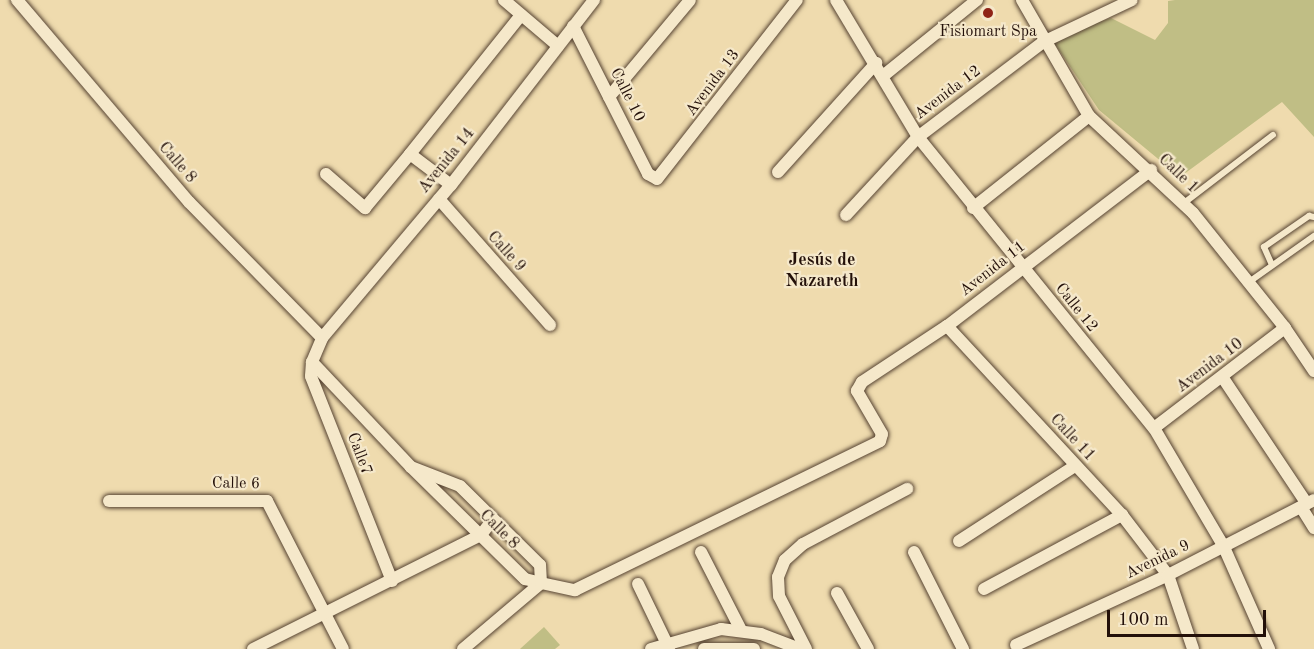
<!DOCTYPE html>
<meta charset="utf-8">
<style>
body{margin:0}
#map{position:relative;width:1314px;height:649px;overflow:hidden;background:#efdbae;font-family:"Old Standard TT",serif}
div>[style]{position:absolute}
[style*='--x']{left:calc(var(--x)*1px);top:calc(var(--y)*1px);width:calc(var(--w)*1px);rotate:calc(var(--a)*1deg)}
.green>*{inset:0;background:#c0be85}
.roads{filter:drop-shadow(0 0 2px #564332) drop-shadow(0 0 2px #564332)}
.service>*{height:6px;margin:-3px;padding:0 3px;transform-origin:3px;border-radius:3px;background:#f5e8ca}
.minor>*{height:12px;margin:-6px;padding:0 6px;transform-origin:6px;border-radius:6px;background:#f5e8ca}
.dots>*{width:16px;height:16px;translate:-50% -50%;box-sizing:border-box;border:3px solid #f5e8ca;border-radius:50%}
span{translate:-50% -50%;white-space:nowrap;text-align:center;line-height:1.15;-webkit-text-stroke:4.5px #f5e8ca;paint-order:stroke}
.poi-label{font-size:16px;color:#231009}
.street-label{font-size:16px;color:#231009}
.neighbourhood-label{font-size:18px;color:#231009;font-weight:700}
.scale{position:absolute;left:1107px;top:610px;width:159px;height:27px;box-sizing:border-box;border:3px solid #231009;border-top:0;padding-left:8px;font-size:18px;line-height:21px;white-space:nowrap;color:#231009;-webkit-text-stroke:4px #f5e8ca;paint-order:stroke}
</style>
<div id="map">
<div class="green">
<div style="clip-path:polygon(1175px 0,1314px 0,1314px 137px,1282px 102px,1180px 177px,1099px 110px,1051px 38px,1111px 18px,1155px 40px,1168px 23px,1168px 1px)"></div>
<div style="clip-path:polygon(544px 627px,560px 645px,555px 649px,520px 649px)"></div>
</div>
<div class="roads">
<div class="service">
<div style="--x:1184;--y:203;--w:112;--a:-37.4"></div>
<div style="--x:1272;--y:265;--w:20;--a:-114"></div>
<div style="--x:1264;--y:247;--w:55;--a:-34.6"></div>
<div style="--x:1309;--y:216;--w:5;--a:11"></div>
<div style="--x:1249;--y:282;--w:80;--a:-35.3"></div>
</div>
<div class="minor">
<div style="--x:17;--y:0;--w:265;--a:49.6"></div>
<div style="--x:189;--y:202;--w:190;--a:45.6"></div>
<div style="--x:504;--y:0;--w:71;--a:40.4"></div>
<div style="--x:836;--y:0;--w:160;--a:59.1"></div>
<div style="--x:918;--y:137;--w:375;--a:51"></div>
<div style="--x:1154;--y:428;--w:136;--a:59.5"></div>
<div style="--x:1223;--y:545;--w:114;--a:66.1"></div>
<div style="--x:1022;--y:0;--w:134;--a:60"></div>
<div style="--x:1089;--y:116;--w:142;--a:43"></div>
<div style="--x:1193;--y:213;--w:147;--a:51.3"></div>
<div style="--x:1285;--y:328;--w:52;--a:56"></div>
<div style="--x:573;--y:26;--w:166;--a:63.1"></div>
<div style="--x:648;--y:174;--w:10;--a:29"></div>
<div style="--x:657;--y:179;--w:227;--a:-52"></div>
<div style="--x:883;--y:76;--w:121;--a:-39"></div>
<div style="--x:609;--y:97;--w:126;--a:-50.1"></div>
<div style="--x:410;--y:154;--w:178;--a:-51.4"></div>
<div style="--x:778;--y:172;--w:147;--a:-48"></div>
<div style="--x:326;--y:174;--w:52;--a:41.1"></div>
<div style="--x:365;--y:208;--w:70;--a:-50.2"></div>
<div style="--x:410;--y:154;--w:51;--a:37.1"></div>
<div style="--x:439;--y:199;--w:168;--a:48.6"></div>
<div style="--x:973;--y:208;--w:148;--a:-38.4"></div>
<div style="--x:846;--y:215;--w:106;--a:-47.3"></div>
<div style="--x:918;--y:137;--w:157;--a:-37.2"></div>
<div style="--x:1043;--y:42;--w:98;--a:-25.3"></div>
<div style="--x:947;--y:326;--w:258;--a:47.2"></div>
<div style="--x:1122;--y:515;--w:76;--a:52.5"></div>
<div style="--x:1168;--y:575;--w:78;--a:71.3"></div>
<div style="--x:312;--y:362;--w:144;--a:46.7"></div>
<div style="--x:411;--y:467;--w:160;--a:44.5"></div>
<div style="--x:525;--y:579;--w:16;--a:14"></div>
<div style="--x:541;--y:583;--w:18;--a:-93"></div>
<div style="--x:540;--y:565;--w:112;--a:-135.4"></div>
<div style="--x:460;--y:486;--w:53;--a:-158.8"></div>
<div style="--x:1223;--y:378;--w:151;--a:56.3"></div>
<div style="--x:1154;--y:428;--w:165;--a:-37.4"></div>
<div style="--x:109;--y:501;--w:158;--a:0"></div>
<div style="--x:267;--y:501;--w:166;--a:62.8"></div>
<div style="--x:1301;--y:507;--w:25;--a:58"></div>
<div style="--x:959;--y:541;--w:138;--a:-32.9"></div>
<div style="--x:701;--y:552;--w:88;--a:62.9"></div>
<div style="--x:914;--y:552;--w:109;--a:63.2"></div>
<div style="--x:392;--y:581;--w:220;--a:-111.6"></div>
<div style="--x:311;--y:376;--w:14;--a:-86"></div>
<div style="--x:312;--y:362;--w:26;--a:-67"></div>
<div style="--x:322;--y:338;--w:200;--a:-49.9"></div>
<div style="--x:451;--y:185;--w:234;--a:-52.3"></div>
<div style="--x:638;--y:584;--w:71;--a:64.2"></div>
<div style="--x:984;--y:589;--w:157;--a:-28.2"></div>
<div style="--x:837;--y:593;--w:64;--a:61"></div>
<div style="--x:1016;--y:645;--w:167;--a:-24.7"></div>
<div style="--x:1168;--y:575;--w:164;--a:-27.2"></div>
<div style="--x:253;--y:649;--w:255;--a:-26.6"></div>
<div style="--x:481;--y:535;--w:20;--a:-53"></div>
<div style="--x:463;--y:649;--w:102;--a:-40.2"></div>
<div style="--x:541;--y:583;--w:35;--a:12"></div>
<div style="--x:575;--y:590;--w:339;--a:-26"></div>
<div style="--x:880;--y:441;--w:7;--a:-74"></div>
<div style="--x:882;--y:434;--w:50;--a:-120.2"></div>
<div style="--x:857;--y:391;--w:10;--a:-61"></div>
<div style="--x:862;--y:382;--w:102;--a:-33.4"></div>
<div style="--x:947;--y:326;--w:257;--a:-37.4"></div>
<div style="--x:651;--y:649;--w:73;--a:-15.9"></div>
<div style="--x:721;--y:629;--w:40;--a:7.1"></div>
<div style="--x:761;--y:634;--w:42;--a:21"></div>
<div style="--x:704;--y:649;--w:50;--a:0"></div>
<div style="--x:806;--y:649;--w:59;--a:-117"></div>
<div style="--x:779;--y:596;--w:19;--a:-93"></div>
<div style="--x:778;--y:577;--w:18;--a:-68"></div>
<div style="--x:785;--y:560;--w:24;--a:-42"></div>
<div style="--x:803;--y:544;--w:118;--a:-27.9"></div>
</div>
</div>
<div class="dots">
<div style="left:988px;top:13px;background:#8f2418"></div>
</div>
<div class="poi-label">
<span style="left:988px;top:32px">Fisiomart Spa</span>
</div>
<div class="street-label">
<span style="left:713px;top:83px;rotate:-53deg">Avenida 13</span>
<span style="left:948px;top:93px;rotate:-37deg">Avenida 12</span>
<span style="left:627px;top:95px;rotate:63deg">Calle 10</span>
<span style="left:447px;top:161px;rotate:-51deg">Avenida 14</span>
<span style="left:177px;top:163px;rotate:49deg">Calle 8</span>
<span style="left:1178px;top:174px;rotate:44deg">Calle 1</span>
<span style="left:506px;top:252px;rotate:48deg">Calle 9</span>
<span style="left:993px;top:269px;rotate:-38deg">Avenida 11</span>
<span style="left:1076px;top:308px;rotate:51deg">Calle 12</span>
<span style="left:1210px;top:366px;rotate:-37deg">Avenida 10</span>
<span style="left:1072px;top:438px;rotate:47deg">Calle 11</span>
<span style="left:359px;top:454px;rotate:69deg">Calle7</span>
<span style="left:236px;top:484px;rotate:1deg">Calle 6</span>
<span style="left:499px;top:530px;rotate:45deg">Calle 8</span>
<span style="left:1158px;top:560px;rotate:-26deg">Avenida 9</span>
</div>
<div class="neighbourhood-label">
<span style="left:822px;top:271px">Jesús de<br>Nazareth</span>
</div>
<div class="scale">100 m</div>
</div>
